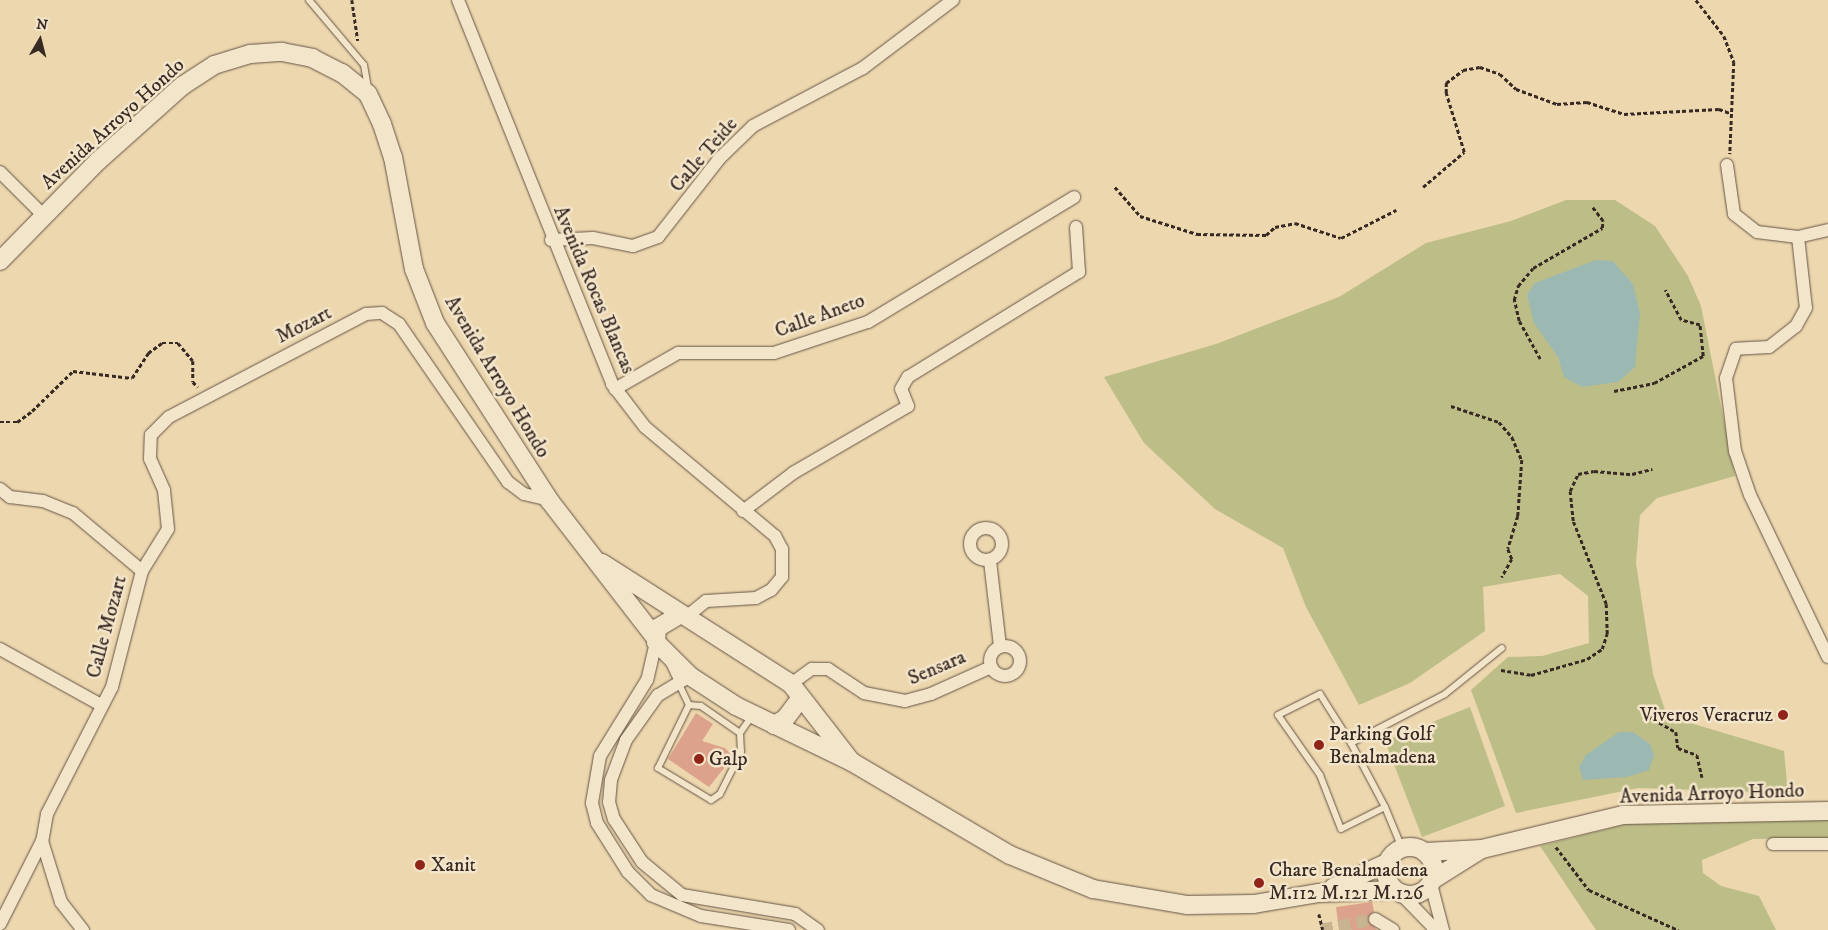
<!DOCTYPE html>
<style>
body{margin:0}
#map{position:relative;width:1828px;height:930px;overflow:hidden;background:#edd7ae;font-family:"IM FELL DW Pica",serif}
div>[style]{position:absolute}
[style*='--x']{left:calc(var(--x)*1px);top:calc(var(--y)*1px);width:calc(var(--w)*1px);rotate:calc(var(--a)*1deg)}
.green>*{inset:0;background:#bdbd87}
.water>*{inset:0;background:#9bb8b3}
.building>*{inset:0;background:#dca28c}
.minor-tunnel>*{height:12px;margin-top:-6px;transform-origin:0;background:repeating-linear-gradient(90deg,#c9b492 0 12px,transparent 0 18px)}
.path>*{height:2.5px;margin-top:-1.25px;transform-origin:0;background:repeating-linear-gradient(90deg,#372923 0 4px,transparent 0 6.5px)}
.roads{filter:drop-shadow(0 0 1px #645446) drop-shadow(0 0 1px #645446)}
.service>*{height:6px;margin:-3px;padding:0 3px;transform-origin:3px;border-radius:3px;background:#f3e5ca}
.minor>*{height:12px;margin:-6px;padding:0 6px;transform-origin:6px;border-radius:6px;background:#f3e5ca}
.minor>.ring{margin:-6px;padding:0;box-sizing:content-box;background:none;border:12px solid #f3e5ca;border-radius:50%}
.secondary>*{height:18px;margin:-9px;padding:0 9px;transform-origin:9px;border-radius:9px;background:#f3e5ca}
.secondary>.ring{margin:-9px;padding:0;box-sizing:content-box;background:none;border:18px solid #f3e5ca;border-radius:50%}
.path-bridge>*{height:2.5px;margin-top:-1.25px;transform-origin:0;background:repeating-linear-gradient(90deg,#372923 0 4px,transparent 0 6.5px)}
.dots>*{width:14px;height:14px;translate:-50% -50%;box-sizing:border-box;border:2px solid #f3e5ca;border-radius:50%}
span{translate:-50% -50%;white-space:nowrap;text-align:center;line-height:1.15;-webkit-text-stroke:5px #f3e5ca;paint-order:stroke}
.street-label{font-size:20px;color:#372923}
.poi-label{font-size:20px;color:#372923}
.right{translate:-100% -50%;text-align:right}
.left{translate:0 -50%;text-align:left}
.north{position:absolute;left:15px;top:15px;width:50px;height:50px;-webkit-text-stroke:4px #f3e5ca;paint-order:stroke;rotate:8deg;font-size:14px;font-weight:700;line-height:20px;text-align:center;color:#372923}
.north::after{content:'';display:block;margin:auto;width:18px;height:22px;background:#372923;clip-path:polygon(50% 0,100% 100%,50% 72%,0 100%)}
</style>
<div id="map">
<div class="green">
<div style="clip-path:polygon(1566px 200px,1615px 200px,1655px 226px,1688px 276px,1701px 306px,1735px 476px,1657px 498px,1640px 515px,1636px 563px,1653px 674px,1667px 716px,1784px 751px,1788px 793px,1638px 788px,1516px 813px,1471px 690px,1508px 657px,1542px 656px,1589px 643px,1588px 596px,1560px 574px,1483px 587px,1485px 631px,1410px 683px,1359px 705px,1306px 607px,1283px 548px,1215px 509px,1144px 443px,1104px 377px,1216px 344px,1339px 297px,1426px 243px,1511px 221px)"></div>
<div style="clip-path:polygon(1470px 707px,1505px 806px,1422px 837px,1385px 741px)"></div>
<div style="clip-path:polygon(1828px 820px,1828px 838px,1753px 839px,1702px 860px,1703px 873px,1721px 886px,1759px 896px,1776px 930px,1596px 930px,1540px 846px,1627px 824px)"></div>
</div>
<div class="water">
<div style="clip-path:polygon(1596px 260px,1613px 261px,1633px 284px,1640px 313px,1635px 367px,1618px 382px,1582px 387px,1564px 377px,1558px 357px,1534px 323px,1527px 295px,1535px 283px)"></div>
<div style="clip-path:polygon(1619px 732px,1633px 732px,1650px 744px,1654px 755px,1649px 770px,1627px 777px,1583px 780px,1579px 767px,1586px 755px)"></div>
</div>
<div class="building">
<div style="clip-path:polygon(696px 713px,713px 724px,702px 741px,725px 748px,733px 757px,709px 787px,668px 759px)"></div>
<div style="clip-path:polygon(1372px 902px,1374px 911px,1367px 919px,1377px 930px,1339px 930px,1336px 907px)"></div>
</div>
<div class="minor-tunnel">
<div style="--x:1321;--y:930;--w:55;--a:-11.5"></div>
</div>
<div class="path">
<div style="--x:352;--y:0;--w:41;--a:81.7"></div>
<div style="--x:1696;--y:0;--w:46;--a:52.1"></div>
<div style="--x:1724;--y:36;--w:28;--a:69"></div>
<div style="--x:1734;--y:62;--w:92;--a:92.5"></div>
<div style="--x:1115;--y:187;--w:38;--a:49"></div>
<div style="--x:1140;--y:216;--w:60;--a:17.5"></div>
<div style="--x:1197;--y:234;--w:69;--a:0.8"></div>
<div style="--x:1266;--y:235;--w:12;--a:-42"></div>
<div style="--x:1275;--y:227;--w:20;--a:-11"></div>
<div style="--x:1295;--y:223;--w:48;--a:18.1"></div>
<div style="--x:1341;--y:238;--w:62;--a:-27"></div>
<div style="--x:1423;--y:187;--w:54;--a:-40.5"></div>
<div style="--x:1464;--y:152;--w:62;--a:-107"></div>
<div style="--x:1446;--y:93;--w:10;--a:-90"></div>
<div style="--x:1446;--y:83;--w:21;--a:-37"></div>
<div style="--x:1463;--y:70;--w:17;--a:-10"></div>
<div style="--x:1480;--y:67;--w:21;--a:19"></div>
<div style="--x:1500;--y:74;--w:22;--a:43"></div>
<div style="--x:1516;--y:89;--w:44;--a:20.1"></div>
<div style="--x:1557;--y:104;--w:30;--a:-4"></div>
<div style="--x:1587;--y:102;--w:39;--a:18"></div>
<div style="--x:1624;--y:114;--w:95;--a:-3"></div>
<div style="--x:1719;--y:109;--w:12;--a:20"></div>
<div style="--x:1540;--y:359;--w:43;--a:-118.9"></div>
<div style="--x:1519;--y:321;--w:22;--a:-103"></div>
<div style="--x:1514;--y:300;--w:15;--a:-74"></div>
<div style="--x:1518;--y:286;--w:23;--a:-50"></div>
<div style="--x:1533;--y:268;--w:80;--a:-30.1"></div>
<div style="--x:1602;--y:228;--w:7;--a:-82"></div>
<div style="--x:1603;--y:221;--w:18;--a:-128"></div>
<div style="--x:1614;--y:391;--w:41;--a:-11.3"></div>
<div style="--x:1654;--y:383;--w:56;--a:-28.9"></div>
<div style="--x:1703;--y:356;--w:31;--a:-96"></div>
<div style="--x:1700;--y:325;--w:20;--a:-165"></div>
<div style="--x:1681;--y:320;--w:34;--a:-118"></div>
<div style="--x:1451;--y:406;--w:51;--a:18.4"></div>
<div style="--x:1499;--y:422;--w:20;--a:49"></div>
<div style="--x:1512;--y:437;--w:25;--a:67"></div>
<div style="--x:1522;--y:460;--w:56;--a:94.1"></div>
<div style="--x:1518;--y:516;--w:34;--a:107"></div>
<div style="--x:1508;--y:549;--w:11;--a:68"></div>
<div style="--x:1512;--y:559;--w:21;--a:119"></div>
<div style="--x:0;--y:422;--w:17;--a:0"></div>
<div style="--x:17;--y:422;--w:19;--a:-36"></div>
<div style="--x:32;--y:411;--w:57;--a:-44.3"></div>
<div style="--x:73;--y:371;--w:59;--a:6.8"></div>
<div style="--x:132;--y:378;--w:30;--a:-57"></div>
<div style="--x:148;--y:353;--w:17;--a:-36"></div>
<div style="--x:162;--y:343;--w:16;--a:0"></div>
<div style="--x:178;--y:343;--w:23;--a:50"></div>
<div style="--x:193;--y:361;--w:21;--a:90"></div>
<div style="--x:193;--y:382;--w:7;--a:45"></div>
<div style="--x:1501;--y:670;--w:30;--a:9"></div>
<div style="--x:1531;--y:675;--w:58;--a:-15.9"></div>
<div style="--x:1587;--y:659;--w:18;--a:-34"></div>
<div style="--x:1602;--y:649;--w:16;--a:-72"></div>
<div style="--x:1607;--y:634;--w:30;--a:-92"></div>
<div style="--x:1606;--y:604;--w:89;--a:-111.7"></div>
<div style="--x:1573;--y:521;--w:30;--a:-96"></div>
<div style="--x:1570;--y:491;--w:19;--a:-65"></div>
<div style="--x:1578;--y:474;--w:16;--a:-11"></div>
<div style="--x:1594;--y:471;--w:38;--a:5"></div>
<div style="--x:1632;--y:474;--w:21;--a:-14"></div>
<div style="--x:1645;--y:709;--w:8;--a:67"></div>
<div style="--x:1648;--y:716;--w:32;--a:30"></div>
<div style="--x:1676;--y:732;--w:16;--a:83"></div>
<div style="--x:1678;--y:748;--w:20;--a:20"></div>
<div style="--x:1697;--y:755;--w:23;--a:77"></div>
<div style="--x:1556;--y:847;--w:54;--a:52.5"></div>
<div style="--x:1589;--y:890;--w:98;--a:24.2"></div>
</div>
<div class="roads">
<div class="service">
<div style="--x:309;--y:0;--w:85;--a:49.8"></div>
<div style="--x:364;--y:65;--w:23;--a:80"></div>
<div style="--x:668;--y:661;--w:49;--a:64.5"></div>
<div style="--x:740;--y:733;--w:19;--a:87"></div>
<div style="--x:741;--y:752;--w:47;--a:116.6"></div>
<div style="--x:720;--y:794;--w:11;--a:146"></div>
<div style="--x:711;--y:800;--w:62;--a:-148.9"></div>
<div style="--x:658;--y:768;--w:70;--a:-63.8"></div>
<div style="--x:689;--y:705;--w:12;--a:5"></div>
<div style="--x:701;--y:706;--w:47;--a:34.7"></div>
<div style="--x:740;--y:733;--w:21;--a:-55"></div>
<div style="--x:1351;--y:743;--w:106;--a:-27.5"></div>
<div style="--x:1445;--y:694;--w:73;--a:-38.9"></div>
<div style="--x:1385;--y:807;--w:49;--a:153.4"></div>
<div style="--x:1341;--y:829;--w:58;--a:-111.3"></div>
<div style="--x:1320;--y:775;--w:73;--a:-125"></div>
<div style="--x:1278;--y:715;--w:47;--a:-26.6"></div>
<div style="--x:1320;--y:694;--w:58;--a:57.7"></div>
<div style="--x:1351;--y:743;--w:72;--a:62"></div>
<div style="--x:1385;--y:807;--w:44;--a:67.5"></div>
</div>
<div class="minor">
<div style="--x:458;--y:0;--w:414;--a:68.1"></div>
<div style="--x:612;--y:384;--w:54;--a:52.5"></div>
<div style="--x:645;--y:427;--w:170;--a:40"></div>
<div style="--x:775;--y:536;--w:15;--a:62"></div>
<div style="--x:782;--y:549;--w:28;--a:90"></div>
<div style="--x:782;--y:577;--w:17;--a:130"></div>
<div style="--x:771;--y:590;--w:17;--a:152"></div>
<div style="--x:756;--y:598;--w:50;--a:176.6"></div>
<div style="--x:706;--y:601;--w:27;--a:141"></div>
<div style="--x:1727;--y:165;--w:49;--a:81.9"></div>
<div style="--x:1734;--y:214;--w:29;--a:38"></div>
<div style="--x:1757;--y:232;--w:41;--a:7"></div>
<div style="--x:0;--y:172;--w:62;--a:45"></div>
<div style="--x:1828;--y:230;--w:31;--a:167"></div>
<div style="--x:1798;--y:237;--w:71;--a:83.6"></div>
<div style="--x:1806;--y:308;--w:21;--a:119"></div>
<div style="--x:1796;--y:326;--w:34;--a:142"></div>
<div style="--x:1769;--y:347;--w:33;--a:177"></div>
<div style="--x:1736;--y:349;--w:31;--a:109"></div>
<div style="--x:1726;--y:378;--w:74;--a:83"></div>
<div style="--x:1735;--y:451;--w:46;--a:71.2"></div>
<div style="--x:1750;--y:495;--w:180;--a:64.3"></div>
<div style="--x:551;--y:240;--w:42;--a:-2.7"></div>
<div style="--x:593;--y:238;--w:41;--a:11.3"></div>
<div style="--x:633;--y:246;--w:27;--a:-20"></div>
<div style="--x:658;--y:237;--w:100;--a:-51.9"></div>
<div style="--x:720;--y:158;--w:46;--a:-44.1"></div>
<div style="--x:753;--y:126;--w:124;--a:-27.8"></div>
<div style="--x:863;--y:68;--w:113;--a:-37.1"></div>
<div style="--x:615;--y:389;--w:73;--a:-29.7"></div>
<div style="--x:678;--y:353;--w:96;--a:0"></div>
<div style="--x:774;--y:353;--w:99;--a:-18.3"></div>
<div style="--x:868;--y:322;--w:241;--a:-31.2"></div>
<div style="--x:0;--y:489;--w:13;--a:39"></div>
<div style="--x:10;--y:497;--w:33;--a:7"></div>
<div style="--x:43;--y:501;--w:32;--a:22"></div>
<div style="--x:73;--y:513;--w:90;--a:40"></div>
<div style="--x:142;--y:571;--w:120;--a:104.5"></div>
<div style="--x:112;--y:687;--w:143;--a:117.1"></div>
<div style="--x:47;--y:814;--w:27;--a:100"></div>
<div style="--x:42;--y:841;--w:93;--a:116.8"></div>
<div style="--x:743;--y:511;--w:63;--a:-37.2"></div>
<div style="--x:793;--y:473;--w:133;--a:-30.2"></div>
<div style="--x:908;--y:406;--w:18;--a:-112"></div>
<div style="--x:901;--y:389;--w:14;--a:-60"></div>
<div style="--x:908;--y:377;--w:201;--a:-31.6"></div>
<div style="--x:1079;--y:272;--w:45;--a:-93.8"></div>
<div class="ring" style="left:970px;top:528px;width:20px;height:20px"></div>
<div style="--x:990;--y:561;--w:86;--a:83.3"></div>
<div style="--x:142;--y:571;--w:49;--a:-58.2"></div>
<div style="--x:168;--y:529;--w:39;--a:-96"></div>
<div style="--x:164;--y:490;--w:34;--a:-114"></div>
<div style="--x:150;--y:459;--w:24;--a:-88"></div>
<div style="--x:151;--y:435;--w:25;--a:-45"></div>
<div style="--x:169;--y:417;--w:222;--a:-27.6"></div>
<div style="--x:366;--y:314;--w:16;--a:-4"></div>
<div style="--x:382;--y:313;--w:20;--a:33"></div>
<div style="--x:399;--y:324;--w:192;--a:55.4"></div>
<div style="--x:508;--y:482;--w:20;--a:37"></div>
<div style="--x:524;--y:494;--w:26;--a:13"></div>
<div style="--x:656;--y:642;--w:39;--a:103"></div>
<div style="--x:647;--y:680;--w:89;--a:121.7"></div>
<div style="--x:600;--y:756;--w:48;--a:99.7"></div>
<div style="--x:592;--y:803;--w:21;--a:76"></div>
<div style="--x:597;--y:823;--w:58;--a:57.7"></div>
<div style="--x:628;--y:872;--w:33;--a:45"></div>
<div style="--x:651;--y:895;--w:54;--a:22.8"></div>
<div style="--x:701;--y:916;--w:89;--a:9"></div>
<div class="ring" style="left:990px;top:646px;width:18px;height:18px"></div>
<div style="--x:0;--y:649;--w:115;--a:29"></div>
<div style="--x:690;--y:676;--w:37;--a:149"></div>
<div style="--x:658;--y:695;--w:55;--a:125.4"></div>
<div style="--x:626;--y:740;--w:43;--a:110.6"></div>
<div style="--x:611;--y:780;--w:22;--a:95"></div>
<div style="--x:609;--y:802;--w:18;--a:74"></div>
<div style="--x:614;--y:819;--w:51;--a:56.9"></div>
<div style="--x:642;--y:862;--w:52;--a:39.5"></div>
<div style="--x:682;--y:895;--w:115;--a:9.5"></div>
<div style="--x:795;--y:914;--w:28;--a:35"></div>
<div style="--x:791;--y:684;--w:26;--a:-36"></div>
<div style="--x:812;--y:669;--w:16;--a:0"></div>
<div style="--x:828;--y:669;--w:43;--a:33.7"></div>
<div style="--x:864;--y:693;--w:42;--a:11"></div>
<div style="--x:905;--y:701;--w:27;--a:-15"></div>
<div style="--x:931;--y:694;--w:66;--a:-24.2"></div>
<div style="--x:42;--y:841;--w:64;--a:72.7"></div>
<div style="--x:61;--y:902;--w:36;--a:52"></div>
<div style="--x:1773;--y:844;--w:55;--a:0"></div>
<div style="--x:1431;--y:884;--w:48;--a:75.4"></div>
<div style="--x:1401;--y:894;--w:50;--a:45.8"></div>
<div style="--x:1375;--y:919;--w:21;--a:31"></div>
</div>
<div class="secondary">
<div style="--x:0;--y:261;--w:140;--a:-45.6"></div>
<div style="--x:98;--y:161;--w:113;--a:-41.8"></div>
<div style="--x:182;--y:86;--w:38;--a:-33"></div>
<div style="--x:214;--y:65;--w:38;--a:-17"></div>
<div style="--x:250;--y:54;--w:32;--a:-4"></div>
<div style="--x:282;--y:52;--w:31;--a:11"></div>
<div style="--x:312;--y:58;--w:34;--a:27"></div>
<div style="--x:342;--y:73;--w:33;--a:39"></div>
<div style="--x:368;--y:94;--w:33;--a:65"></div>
<div style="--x:382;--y:124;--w:35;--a:72"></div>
<div style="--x:393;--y:157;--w:114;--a:79.4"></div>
<div style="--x:414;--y:269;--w:58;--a:68.7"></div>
<div style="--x:435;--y:323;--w:211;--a:57.2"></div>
<div style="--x:549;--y:500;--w:173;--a:52.3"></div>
<div style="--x:602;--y:563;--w:224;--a:32.6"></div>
<div style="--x:791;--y:684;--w:96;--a:52.2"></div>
<div style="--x:679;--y:615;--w:26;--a:149"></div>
<div style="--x:657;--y:628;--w:14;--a:94"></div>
<div style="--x:656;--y:642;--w:48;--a:45"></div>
<div style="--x:690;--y:676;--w:55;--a:33.1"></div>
<div style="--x:736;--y:706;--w:129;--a:25.8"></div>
<div style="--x:852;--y:762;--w:183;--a:30.5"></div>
<div style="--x:1010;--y:855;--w:90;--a:22.3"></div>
<div style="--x:1093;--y:889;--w:96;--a:9.6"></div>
<div style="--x:1188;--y:905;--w:66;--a:-0.9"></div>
<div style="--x:1254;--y:904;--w:66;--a:-9.6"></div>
<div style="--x:1319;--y:893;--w:75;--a:-2.3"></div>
<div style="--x:774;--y:725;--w:13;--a:-29"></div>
<div style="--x:785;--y:719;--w:25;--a:-53"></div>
<div class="ring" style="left:1386px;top:847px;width:30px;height:30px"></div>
<div style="--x:1426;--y:852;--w:56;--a:-3.1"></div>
<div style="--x:1482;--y:849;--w:145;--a:-13.6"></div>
<div style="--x:1623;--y:815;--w:205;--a:-1.1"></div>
<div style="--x:1434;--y:879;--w:54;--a:-32.2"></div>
<div style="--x:1334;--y:887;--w:58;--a:-24.4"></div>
</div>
</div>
<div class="path-bridge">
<div style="--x:1319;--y:914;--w:16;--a:76"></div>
</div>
<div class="dots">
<div style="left:1783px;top:715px;background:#8f2418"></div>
<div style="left:1319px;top:745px;background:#8f2418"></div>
<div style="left:699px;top:759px;background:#8f2418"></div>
<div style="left:420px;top:865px;background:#8f2418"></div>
<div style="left:1259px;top:883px;background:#8f2418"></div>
</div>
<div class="street-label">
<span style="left:113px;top:124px;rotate:-42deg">Avenida Arroyo Hondo</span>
<span style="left:704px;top:155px;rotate:-49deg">Calle Teide</span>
<span style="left:594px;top:290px;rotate:67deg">Avenida Rocas Blancas</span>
<span style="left:820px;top:316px;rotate:-20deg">Calle Aneto</span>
<span style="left:304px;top:325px;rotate:-27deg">Mozart</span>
<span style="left:497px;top:377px;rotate:59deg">Avenida Arroyo Hondo</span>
<span style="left:107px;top:627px;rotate:-75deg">Calle Mozart</span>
<span style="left:937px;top:668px;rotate:-23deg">Sensara</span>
<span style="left:1712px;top:794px;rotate:-2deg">Avenida Arroyo Hondo</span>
</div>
<div class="poi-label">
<span class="right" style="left:1773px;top:715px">Viveros Veracruz</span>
<span class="left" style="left:1329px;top:746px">Parking Golf<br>Benalmadena</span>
<span class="left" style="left:709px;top:759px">Galp</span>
<span class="left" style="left:431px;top:865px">Xanit</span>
<span class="left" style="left:1269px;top:882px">Chare Benalmadena<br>M.112 M.121 M.126</span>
</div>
<div class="north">N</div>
</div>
